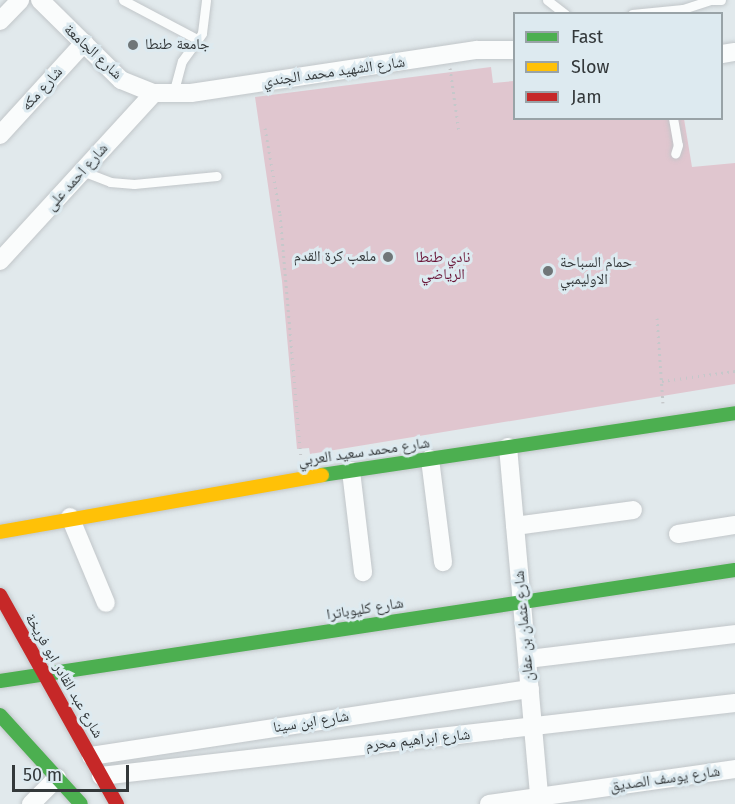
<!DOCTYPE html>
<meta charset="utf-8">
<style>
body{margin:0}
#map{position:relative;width:735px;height:804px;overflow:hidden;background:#e1e9ec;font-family:"Fira Sans","Noto Naskh Arabic",sans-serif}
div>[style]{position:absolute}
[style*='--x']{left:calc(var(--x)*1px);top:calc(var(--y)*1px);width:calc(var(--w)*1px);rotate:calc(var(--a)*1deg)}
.green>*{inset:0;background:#e0c6cf}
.path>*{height:3px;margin-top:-1.5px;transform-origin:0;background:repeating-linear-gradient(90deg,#c5c8ca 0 1.5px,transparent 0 6px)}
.roads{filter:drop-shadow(0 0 2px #c1c6c9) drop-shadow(0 0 2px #c1c6c9)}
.lane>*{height:9px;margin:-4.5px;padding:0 4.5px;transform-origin:4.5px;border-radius:4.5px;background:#fafcfc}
.street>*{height:18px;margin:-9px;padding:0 9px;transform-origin:9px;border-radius:9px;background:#fafcfc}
.fast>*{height:14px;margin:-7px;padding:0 7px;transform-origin:7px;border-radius:7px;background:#4caf50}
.slow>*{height:14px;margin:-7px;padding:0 7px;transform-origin:7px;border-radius:7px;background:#ffc107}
.jam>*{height:14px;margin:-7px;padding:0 7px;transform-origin:7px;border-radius:7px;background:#c62828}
.dots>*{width:16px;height:16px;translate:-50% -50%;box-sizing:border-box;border:3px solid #ddeaf0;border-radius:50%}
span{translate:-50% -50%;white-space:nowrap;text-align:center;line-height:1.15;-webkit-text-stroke:6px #ddeaf0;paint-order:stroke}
.poi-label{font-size:15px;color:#33383a}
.left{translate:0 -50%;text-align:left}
.right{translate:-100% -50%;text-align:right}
.street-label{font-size:15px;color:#33383a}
.park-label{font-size:15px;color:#681235}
.legend{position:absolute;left:513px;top:12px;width:210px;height:108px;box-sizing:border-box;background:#ddeaf0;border:2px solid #99a3a7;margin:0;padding:8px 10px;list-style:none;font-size:18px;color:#33383a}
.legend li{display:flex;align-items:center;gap:12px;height:30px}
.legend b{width:30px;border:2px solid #99a3a7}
.scale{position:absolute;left:12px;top:765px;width:117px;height:27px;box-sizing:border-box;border:3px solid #33383a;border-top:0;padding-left:8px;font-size:18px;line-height:21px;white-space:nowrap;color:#33383a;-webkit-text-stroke:4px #ddeaf0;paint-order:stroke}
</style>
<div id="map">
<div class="green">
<div style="clip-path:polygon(491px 67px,493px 83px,514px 81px,514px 118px,684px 119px,692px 167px,735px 163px,735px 384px,310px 454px,309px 448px,297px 449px,282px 281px,255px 97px)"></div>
</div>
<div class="path">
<div style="--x:450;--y:68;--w:65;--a:82"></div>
<div style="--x:265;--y:128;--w:87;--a:80.1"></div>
<div style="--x:280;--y:214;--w:245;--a:85.1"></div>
<div style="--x:657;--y:318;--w:85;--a:86"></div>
<div style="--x:662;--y:381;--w:74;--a:-7.8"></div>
</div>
<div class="roads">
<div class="lane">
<div style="--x:123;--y:0;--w:84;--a:27.8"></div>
<div style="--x:547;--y:0;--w:23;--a:38"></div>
<div style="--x:712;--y:0;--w:9;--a:0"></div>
<div style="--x:632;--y:14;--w:51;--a:-5.6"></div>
<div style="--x:683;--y:9;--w:29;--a:-18"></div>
<div style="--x:173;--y:94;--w:34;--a:-75"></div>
<div style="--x:182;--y:61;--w:34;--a:-54"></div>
<div style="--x:202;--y:33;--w:33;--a:-83"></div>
<div style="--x:673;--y:118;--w:27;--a:80"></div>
<div style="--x:678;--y:145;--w:9;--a:108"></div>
<div style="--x:82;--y:171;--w:30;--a:21"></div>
<div style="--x:110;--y:182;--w:24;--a:5"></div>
<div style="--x:134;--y:184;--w:83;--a:-5.5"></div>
</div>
<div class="street">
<div style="--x:40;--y:0;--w:114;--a:44.6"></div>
<div style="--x:121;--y:80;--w:35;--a:22"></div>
<div style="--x:154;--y:93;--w:37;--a:0"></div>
<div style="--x:191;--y:93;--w:289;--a:-8.6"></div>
<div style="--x:477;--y:50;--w:37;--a:0"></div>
<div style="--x:0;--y:21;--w:29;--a:-46"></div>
<div style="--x:722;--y:54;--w:13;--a:-9"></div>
<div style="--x:0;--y:135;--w:125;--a:-47.6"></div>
<div style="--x:0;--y:261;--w:228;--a:-47.5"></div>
<div style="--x:508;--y:447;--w:358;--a:84.9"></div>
<div style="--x:430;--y:459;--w:104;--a:82.8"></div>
<div style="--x:351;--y:471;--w:102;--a:83.2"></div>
<div style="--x:70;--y:517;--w:93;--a:67.3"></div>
<div style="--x:515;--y:526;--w:119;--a:-7.7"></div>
<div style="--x:678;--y:534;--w:58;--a:-9"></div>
<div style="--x:528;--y:659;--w:209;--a:-6.9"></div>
<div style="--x:91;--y:756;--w:444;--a:-8.7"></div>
<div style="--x:101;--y:776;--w:638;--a:-6.57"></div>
<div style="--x:31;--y:804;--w:37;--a:-45"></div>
<div style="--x:489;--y:804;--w:248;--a:-8.1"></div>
</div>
<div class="fast">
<div style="--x:322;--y:475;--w:418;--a:-8.5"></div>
<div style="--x:0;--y:681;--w:743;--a:-8.59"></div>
<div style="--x:0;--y:715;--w:120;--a:47.7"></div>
</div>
<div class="slow">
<div style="--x:0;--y:532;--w:327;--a:-10"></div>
</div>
<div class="jam">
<div style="--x:0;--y:595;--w:240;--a:60.8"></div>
</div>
</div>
<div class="dots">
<div style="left:133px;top:45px;background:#707678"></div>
<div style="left:388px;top:257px;background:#707678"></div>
<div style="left:548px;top:271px;background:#707678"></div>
</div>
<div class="poi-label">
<span class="left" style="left:145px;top:45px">جامعة طنطا</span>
<span class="right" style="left:376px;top:257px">ملعب كرة القدم</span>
<span class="left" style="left:560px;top:271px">حمام السباحة<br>الاوليمبي</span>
</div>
<div class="street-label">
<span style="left:93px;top:52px;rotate:43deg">شارع الجامعة</span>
<span style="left:334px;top:72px;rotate:-8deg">شارع الشهيد محمد الجندي</span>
<span style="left:42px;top:89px;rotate:-48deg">شارع مكه</span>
<span style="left:77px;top:177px;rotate:-48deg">شارع احمد على</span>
<span style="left:364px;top:452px;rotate:-8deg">شارع محمد سعيد العربي</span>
<span style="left:365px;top:609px;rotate:-9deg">شارع كليوباترا</span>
<span style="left:524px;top:626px;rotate:-95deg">شارع عثمان بن عفان</span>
<span style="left:64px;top:676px;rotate:60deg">شارع عبد القادر ابو فريخة</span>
<span style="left:311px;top:722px;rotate:-9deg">شارع ابن سينا</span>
<span style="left:418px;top:740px;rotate:-6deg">شارع ابراهيم محرم</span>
<span style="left:665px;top:779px;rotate:-8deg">شارع يوسف الصديق</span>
</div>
<div class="park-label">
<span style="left:443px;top:266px">نادي طنطا<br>الرياضي</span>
</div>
<ul class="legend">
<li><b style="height:8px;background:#4caf50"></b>Fast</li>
<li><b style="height:8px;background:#ffc107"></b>Slow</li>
<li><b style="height:8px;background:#c62828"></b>Jam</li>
</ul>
<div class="scale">50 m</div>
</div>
